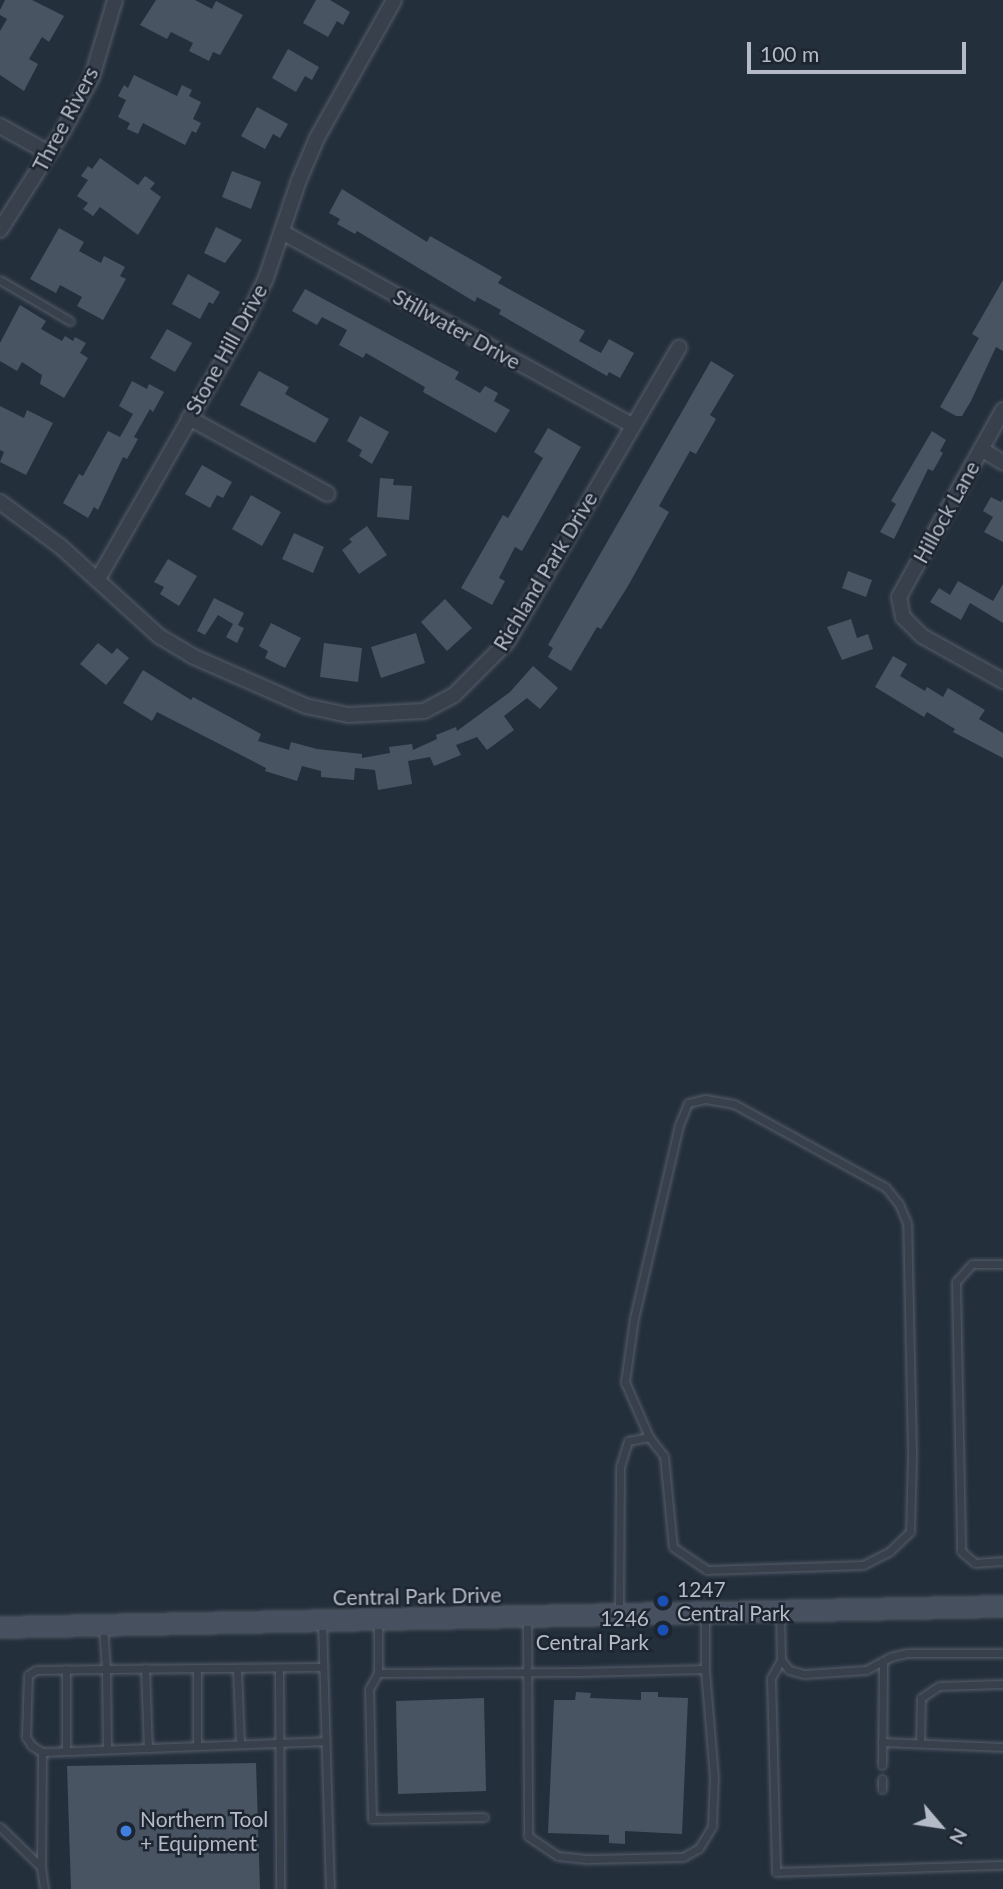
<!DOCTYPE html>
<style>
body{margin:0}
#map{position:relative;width:1003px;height:1889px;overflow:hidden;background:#242f3c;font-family:Lato,sans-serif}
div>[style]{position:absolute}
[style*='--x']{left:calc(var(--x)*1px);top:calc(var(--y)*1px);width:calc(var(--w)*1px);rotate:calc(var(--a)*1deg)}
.building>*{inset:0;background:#485462}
.roads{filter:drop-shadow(0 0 2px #565e6a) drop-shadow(0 0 2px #565e6a)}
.lane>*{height:7px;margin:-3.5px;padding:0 3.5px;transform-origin:3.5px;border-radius:3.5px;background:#38404c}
.street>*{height:14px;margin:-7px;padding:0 7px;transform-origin:7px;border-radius:7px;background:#38404c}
.secondary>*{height:19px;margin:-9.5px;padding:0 9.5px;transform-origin:9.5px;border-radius:9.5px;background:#46505f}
.dots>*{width:19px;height:19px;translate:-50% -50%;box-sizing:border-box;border:4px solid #1d2531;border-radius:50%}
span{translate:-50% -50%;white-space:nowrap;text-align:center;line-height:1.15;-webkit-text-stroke:5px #1d2531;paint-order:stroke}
.street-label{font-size:21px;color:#b4bbc7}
.poi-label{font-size:21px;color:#b4bbc7}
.left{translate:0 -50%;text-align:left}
.right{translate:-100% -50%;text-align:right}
.north{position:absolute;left:905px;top:1791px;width:70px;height:70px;-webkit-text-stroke:5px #1d2531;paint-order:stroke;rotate:119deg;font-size:19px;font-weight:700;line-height:28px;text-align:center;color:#b4bbc7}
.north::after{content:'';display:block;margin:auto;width:24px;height:32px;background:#b4bbc7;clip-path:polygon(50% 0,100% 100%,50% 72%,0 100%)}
.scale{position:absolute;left:747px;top:42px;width:219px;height:32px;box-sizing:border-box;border:4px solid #b4bbc7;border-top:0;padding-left:9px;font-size:21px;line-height:24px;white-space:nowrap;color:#b4bbc7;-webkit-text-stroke:5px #1d2531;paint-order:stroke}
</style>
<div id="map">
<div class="building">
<div style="clip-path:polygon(5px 0,32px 0,64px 16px,49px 42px,42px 37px,29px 59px,38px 64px,24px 91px,0 75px,0 31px,7px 19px,0 15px,0 10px)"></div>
<div style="clip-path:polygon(156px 0,195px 0,212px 9px,216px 1px,243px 15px,220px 55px,213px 52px,209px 61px,189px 51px,193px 43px,171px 32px,167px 39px,140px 25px)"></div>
<div style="clip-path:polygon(316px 0,330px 0,350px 12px,343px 25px,337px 21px,328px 37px,303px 23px)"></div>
<div style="clip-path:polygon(288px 49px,319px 67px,312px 80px,305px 76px,296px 92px,272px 78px)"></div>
<div style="clip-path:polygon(134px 75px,177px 96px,182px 85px,192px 90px,189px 96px,201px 102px,193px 119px,201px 123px,196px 133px,192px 131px,185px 145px,143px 123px,138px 134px,127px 129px,130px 123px,118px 117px,126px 100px,118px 96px,124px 85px,128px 88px)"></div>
<div style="clip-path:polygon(257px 107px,288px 124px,280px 138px,273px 134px,265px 149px,241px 136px)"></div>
<div style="clip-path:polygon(100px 158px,138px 185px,145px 176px,155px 183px,150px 189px,161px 197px,138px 235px,100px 207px,93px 216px,83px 209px,88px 203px,77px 196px,88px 180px,81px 176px,88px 166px,92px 169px)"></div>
<div style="clip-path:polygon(232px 171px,261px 182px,251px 209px,222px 197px)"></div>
<div style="clip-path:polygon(342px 189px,427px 242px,430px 236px,502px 277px,498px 283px,585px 331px,579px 341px,601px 353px,609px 339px,634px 353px,620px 378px,609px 372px,607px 376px,499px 314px,501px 310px,477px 297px,475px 302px,357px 231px,355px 234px,337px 224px,340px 219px,329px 213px)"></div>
<div style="clip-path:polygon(216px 227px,242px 240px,225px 263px,204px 253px)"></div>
<div style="clip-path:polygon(59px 228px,84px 242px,79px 251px,101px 263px,104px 256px,125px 267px,120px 276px,126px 279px,103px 320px,77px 306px,82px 297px,60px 285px,56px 293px,30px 279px)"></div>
<div style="clip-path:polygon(188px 274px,220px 292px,213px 304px,209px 302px,200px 319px,172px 304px)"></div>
<div style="clip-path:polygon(1003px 280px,1003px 351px,996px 347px,971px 401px,962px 416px,956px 416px,940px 407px,979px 338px,972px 334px)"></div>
<div style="clip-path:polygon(305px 289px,459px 372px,455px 379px,480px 393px,485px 386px,498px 393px,494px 401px,510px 410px,496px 433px,423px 392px,425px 387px,366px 353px,363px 358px,339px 345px,347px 330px,322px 317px,317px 325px,292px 311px)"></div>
<div style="clip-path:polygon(20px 305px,46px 321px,41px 329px,62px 341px,65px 336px,73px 341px,75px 337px,86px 343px,80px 353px,88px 358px,64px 398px,40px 384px,42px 375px,22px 362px,17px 371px,0 361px,0 343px)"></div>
<div style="clip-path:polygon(167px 329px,192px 343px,175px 372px,150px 358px)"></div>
<div style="clip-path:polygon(711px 361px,734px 375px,710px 415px,716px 419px,696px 454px,690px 451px,659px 506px,669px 512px,628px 586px,601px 629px,597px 627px,571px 671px,548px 657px,553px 648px,548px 645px)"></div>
<div style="clip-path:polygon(259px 371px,289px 387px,285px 394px,329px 419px,315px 443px,240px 405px)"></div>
<div style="clip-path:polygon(132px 381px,147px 389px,149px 384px,164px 392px,153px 412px,150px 409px,134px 437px,138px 439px,127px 459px,123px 457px,98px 510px,94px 507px,88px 518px,63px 503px,79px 474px,83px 476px,108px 431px,120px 437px,133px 414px,119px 406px)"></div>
<div style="clip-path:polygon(0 406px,24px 418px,27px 410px,53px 423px,26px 475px,0 462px,4px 452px,0 450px)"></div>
<div style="clip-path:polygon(360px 416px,389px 432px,372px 464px,359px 456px,362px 450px,347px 441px)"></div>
<div style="clip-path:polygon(548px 428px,581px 447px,522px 551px,515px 547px,499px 578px,505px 581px,492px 605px,461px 588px,503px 515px,508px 518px,543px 458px,534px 452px)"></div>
<div style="clip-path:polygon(932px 431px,946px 440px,940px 451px,943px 453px,933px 471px,928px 469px,894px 539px,880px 532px,896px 504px,891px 501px)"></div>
<div style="clip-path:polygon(202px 465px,232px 482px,223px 498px,217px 495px,210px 508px,185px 494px)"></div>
<div style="clip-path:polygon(380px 478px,394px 479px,393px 485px,412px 486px,409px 520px,377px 517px)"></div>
<div style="clip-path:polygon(251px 495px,281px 512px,262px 546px,232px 529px)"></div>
<div style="clip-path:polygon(991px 497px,1001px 502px,1003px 499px,1003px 542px,984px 532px,993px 517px,983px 511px)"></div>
<div style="clip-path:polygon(367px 526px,387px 555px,359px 574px,342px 550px,352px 542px,349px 539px)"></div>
<div style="clip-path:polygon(294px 533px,324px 547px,313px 573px,282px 559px)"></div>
<div style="clip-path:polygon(168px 559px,197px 576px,179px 606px,160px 594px,164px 587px,154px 582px)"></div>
<div style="clip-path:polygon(848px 571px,872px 580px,866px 597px,842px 588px)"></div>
<div style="clip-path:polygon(958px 581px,993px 601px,1003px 584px,1003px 623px,970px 603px,961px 620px,930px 602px,939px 588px,950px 595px)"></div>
<div style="clip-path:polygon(214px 598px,244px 613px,238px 625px,244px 628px,237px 643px,226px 637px,233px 624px,218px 615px,205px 635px,197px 631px)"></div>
<div style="clip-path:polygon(445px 599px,472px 628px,447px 651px,421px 622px)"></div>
<div style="clip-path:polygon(851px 619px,857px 638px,868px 634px,873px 649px,842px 660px,827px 627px)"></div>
<div style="clip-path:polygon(271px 623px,301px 638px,285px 668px,265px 658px,268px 651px,259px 646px)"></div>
<div style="clip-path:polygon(416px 633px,425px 663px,381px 678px,371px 647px)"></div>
<div style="clip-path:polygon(98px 643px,112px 654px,117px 648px,129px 658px,106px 685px,80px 664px)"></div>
<div style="clip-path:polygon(324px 643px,362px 648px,358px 682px,320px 677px)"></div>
<div style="clip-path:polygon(893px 656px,907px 664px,900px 676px,925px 691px,927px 687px,943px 697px,948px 688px,985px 710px,979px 719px,1003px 733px,1003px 758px,953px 732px,955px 729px,927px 712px,924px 717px,875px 687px)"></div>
<div style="clip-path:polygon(533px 666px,558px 688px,540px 709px,527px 698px,504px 716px,514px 730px,487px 750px,477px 737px,456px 745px,461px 755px,434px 766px,430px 757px,408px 761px,412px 784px,378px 790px,375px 770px,355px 768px,354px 780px,321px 777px,321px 771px,302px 766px,297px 781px,265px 771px,266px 768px,157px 712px,152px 721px,123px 703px,143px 670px,191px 700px,193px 697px,261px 734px,258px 741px,289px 750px,291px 742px,317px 749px,362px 754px,362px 758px,390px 753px,389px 747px,412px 744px,413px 750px,437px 739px,436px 735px,456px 727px,457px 731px,510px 692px)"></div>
<div style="clip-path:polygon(576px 1692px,591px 1693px,590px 1698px,641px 1700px,641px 1692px,658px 1692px,658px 1697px,688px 1698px,682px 1834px,625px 1831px,625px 1844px,609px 1843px,609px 1835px,548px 1833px,554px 1700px,575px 1700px)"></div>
<div style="clip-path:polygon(484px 1698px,486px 1791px,398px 1794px,396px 1701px)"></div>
<div style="clip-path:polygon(256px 1763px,260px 1889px,71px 1889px,67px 1766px)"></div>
</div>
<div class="roads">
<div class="lane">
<div style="--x:0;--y:280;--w:81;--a:30.4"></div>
<div style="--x:1003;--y:1264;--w:31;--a:180"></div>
<div style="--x:972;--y:1264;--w:24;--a:132"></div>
<div style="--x:956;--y:1282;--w:269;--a:88.9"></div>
<div style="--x:961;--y:1551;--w:18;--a:41"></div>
<div style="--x:975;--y:1563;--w:28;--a:-4"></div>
<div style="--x:780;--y:1612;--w:48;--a:88.8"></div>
<div style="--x:781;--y:1660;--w:13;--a:51"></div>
<div style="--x:789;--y:1670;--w:16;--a:15"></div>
<div style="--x:804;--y:1674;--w:62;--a:-3.7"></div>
<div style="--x:866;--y:1670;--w:27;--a:-28"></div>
<div style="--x:890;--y:1657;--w:18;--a:-13"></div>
<div style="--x:908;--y:1653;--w:95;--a:0"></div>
<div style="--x:619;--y:1614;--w:147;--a:-89.6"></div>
<div style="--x:620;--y:1467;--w:27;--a:-73"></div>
<div style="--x:628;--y:1441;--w:21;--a:-11"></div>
<div style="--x:649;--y:1437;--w:24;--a:52"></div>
<div style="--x:664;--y:1456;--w:91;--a:84.4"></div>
<div style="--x:673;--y:1547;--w:41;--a:34.1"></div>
<div style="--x:707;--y:1570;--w:156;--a:-1.8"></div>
<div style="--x:863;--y:1565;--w:30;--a:-27"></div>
<div style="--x:890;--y:1551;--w:28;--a:-44"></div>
<div style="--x:910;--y:1532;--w:79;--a:-88.5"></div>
<div style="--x:912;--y:1453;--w:230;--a:-91.2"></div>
<div style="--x:907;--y:1223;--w:21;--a:-113"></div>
<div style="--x:899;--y:1204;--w:22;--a:-129"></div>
<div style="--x:885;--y:1187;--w:172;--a:-151.2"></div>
<div style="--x:734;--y:1104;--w:29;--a:-170"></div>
<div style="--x:705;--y:1099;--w:17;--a:167"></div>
<div style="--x:688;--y:1103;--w:24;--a:112"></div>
<div style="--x:679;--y:1125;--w:198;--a:103.1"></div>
<div style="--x:634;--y:1318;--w:65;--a:98"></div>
<div style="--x:625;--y:1382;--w:60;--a:66.4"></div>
<div style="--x:527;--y:1617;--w:219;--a:89.7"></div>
<div style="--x:528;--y:1836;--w:36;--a:34"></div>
<div style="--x:558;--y:1856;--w:31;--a:6"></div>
<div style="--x:589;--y:1859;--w:94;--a:-1.2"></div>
<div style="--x:683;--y:1857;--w:18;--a:-29"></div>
<div style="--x:699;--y:1848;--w:26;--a:-59"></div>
<div style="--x:712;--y:1826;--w:49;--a:-87.7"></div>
<div style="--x:714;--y:1777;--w:108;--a:-94.8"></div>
<div style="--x:378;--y:1620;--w:53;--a:90"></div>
<div style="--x:378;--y:1673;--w:201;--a:-0.3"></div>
<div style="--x:579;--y:1672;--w:126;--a:-1.4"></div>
<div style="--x:705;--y:1669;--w:56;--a:-90"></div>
<div style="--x:322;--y:1621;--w:268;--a:88.3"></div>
<div style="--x:103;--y:1627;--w:42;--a:85.9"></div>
<div style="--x:106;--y:1669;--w:217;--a:-0.5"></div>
<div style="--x:781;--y:1660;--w:21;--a:119"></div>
<div style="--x:771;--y:1678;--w:194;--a:88.5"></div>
<div style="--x:776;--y:1872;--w:227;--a:-1.8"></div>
<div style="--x:145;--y:1668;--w:80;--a:87.9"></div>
<div style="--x:237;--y:1668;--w:76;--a:87.7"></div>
<div style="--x:279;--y:1668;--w:221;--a:89.7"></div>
<div style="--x:197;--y:1669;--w:77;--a:90"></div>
<div style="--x:378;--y:1673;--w:18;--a:119"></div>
<div style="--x:369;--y:1689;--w:130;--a:88.7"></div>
<div style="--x:372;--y:1819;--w:112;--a:-1"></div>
<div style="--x:882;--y:1742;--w:121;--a:2.4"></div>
<div style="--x:920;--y:1743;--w:45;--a:-88.7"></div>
<div style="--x:921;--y:1698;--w:22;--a:-34"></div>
<div style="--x:939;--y:1686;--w:64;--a:-1.8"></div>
<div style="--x:66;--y:1751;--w:82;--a:-90"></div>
<div style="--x:42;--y:1752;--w:283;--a:-2.2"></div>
<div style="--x:882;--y:1765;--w:104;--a:-89.4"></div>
<div style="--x:882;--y:1789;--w:10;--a:-90"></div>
<div style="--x:0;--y:1827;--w:57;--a:44.3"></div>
<div style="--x:41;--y:1867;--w:22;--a:82"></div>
<div style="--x:41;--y:1867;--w:115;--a:-89.5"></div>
<div style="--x:42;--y:1752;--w:12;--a:-149"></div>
<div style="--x:32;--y:1746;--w:11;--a:-124"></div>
<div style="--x:26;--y:1737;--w:62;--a:-88.2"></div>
<div style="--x:28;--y:1675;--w:9;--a:-32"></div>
<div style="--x:36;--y:1670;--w:70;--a:-0.8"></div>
<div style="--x:106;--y:1669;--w:80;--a:89.3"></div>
</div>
<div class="street">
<div style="--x:0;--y:126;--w:56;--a:28.9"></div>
<div style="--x:0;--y:230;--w:120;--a:-57.6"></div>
<div style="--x:64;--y:129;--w:59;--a:-61.7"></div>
<div style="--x:92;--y:77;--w:80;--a:-73.4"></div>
<div style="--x:282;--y:232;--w:400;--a:28.9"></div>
<div style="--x:1003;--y:410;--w:214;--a:119.1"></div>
<div style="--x:899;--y:597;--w:20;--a:79"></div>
<div style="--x:903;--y:617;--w:27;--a:45"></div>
<div style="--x:922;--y:636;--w:93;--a:29.1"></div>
<div style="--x:189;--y:418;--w:158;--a:28.7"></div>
<div style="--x:981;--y:449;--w:26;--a:31"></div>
<div style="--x:0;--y:502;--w:74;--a:36.3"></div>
<div style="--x:60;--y:546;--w:134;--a:42.3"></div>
<div style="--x:159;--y:636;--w:39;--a:31"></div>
<div style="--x:192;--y:656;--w:124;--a:23.7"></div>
<div style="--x:306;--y:706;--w:43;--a:12.1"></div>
<div style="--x:348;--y:715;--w:76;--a:-3"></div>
<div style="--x:424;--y:711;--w:34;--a:-28"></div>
<div style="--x:454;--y:695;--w:75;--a:-45"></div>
<div style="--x:507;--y:642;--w:341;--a:-59.7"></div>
<div style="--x:98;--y:579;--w:292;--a:-60.2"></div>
<div style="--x:243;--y:326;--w:53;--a:-64.4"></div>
<div style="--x:266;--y:278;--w:103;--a:-71.4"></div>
<div style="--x:299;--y:180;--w:46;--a:-66.8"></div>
<div style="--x:317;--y:138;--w:158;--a:-60.8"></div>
</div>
<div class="secondary">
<div style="--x:0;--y:1627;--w:1003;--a:-1.2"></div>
</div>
</div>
<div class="dots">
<div style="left:663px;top:1601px;background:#1a4fb4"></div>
<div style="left:663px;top:1630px;background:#1a4fb4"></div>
<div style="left:126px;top:1831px;background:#3f7fe0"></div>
</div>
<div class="street-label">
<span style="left:65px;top:119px;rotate:-62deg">Three Rivers</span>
<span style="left:457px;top:329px;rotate:29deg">Stillwater Drive</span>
<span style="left:226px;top:349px;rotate:-61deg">Stone Hill Drive</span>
<span style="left:946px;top:512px;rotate:-61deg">Hillock Lane</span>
<span style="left:545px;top:571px;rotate:-59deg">Richland Park Drive</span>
<span style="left:417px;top:1596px;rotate:-1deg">Central Park Drive</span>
</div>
<div class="poi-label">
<span class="left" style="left:677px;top:1601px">1247<br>Central Park</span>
<span class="right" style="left:649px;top:1630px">1246<br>Central Park</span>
<span class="left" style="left:140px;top:1831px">Northern Tool<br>+ Equipment</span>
</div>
<div class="north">N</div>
<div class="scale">100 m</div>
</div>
